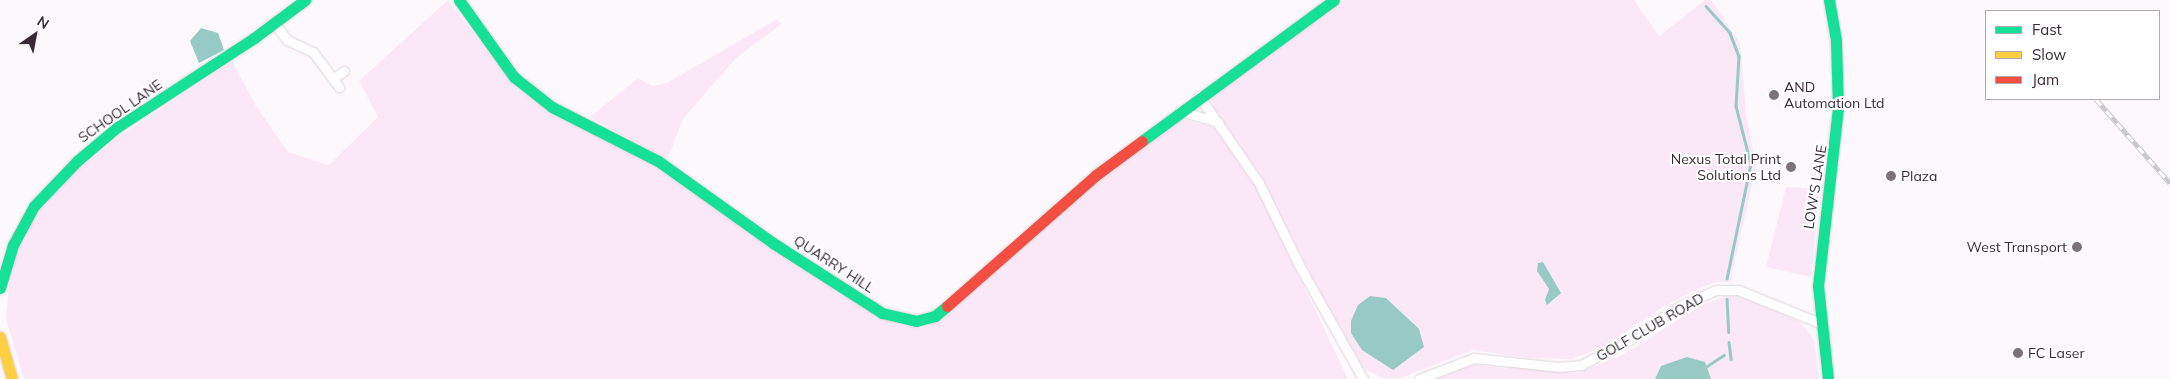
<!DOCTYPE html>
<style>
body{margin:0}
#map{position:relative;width:2170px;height:379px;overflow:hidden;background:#fdf8fb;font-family:Mulish,sans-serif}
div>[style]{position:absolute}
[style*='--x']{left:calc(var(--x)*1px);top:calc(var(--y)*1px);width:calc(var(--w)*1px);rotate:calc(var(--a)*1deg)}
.green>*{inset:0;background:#fbe8f7}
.water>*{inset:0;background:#97cac4}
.stream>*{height:2.5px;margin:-1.25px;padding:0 1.25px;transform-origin:1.25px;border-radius:1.25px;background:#97cac4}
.roads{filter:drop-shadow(0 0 1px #ded5db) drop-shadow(0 0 1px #ded5db)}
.street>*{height:9px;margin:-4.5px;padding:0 4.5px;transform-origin:4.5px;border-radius:4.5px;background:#fffefe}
.fast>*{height:11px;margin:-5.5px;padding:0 5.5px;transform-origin:5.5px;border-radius:5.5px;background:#16e098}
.slow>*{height:11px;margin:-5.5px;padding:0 5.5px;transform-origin:5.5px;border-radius:5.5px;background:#ffcf43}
.jam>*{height:11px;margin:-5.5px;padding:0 5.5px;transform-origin:5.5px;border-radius:5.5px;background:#f24e42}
.rail>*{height:4.5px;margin-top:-2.25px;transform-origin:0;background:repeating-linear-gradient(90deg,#fff 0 8px,#c8c7c8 0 16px);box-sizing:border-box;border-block:1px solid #c8c7c8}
.dots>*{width:14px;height:14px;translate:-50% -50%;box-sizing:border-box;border:2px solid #fff;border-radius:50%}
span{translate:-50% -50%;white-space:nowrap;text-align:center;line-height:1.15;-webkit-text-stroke:4px #fff;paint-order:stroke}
.poi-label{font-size:14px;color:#372a34}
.left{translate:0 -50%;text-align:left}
.right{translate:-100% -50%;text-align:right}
.street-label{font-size:14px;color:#372a34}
.legend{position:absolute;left:1985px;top:10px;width:175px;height:90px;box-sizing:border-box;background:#fff;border:1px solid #afaaae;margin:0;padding:6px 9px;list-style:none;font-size:15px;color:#372a34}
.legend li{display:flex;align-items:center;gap:10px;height:25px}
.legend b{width:25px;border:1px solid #afaaae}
.north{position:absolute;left:10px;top:10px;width:50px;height:50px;-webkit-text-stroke:4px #fff;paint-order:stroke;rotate:33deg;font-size:14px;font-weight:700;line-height:20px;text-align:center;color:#372a34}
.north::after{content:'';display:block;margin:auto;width:18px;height:22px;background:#372a34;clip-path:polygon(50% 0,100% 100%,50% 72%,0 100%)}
</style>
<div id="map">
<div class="green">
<div style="clip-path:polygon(448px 0,518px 90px,557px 115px,603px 136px,648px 162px,836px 291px,898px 325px,922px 328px,941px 319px,1099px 182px,1181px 119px,1214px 127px,1258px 190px,1348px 379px,24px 379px,6px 319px,10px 275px,24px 234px,42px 207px,67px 179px,116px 139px,232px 61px,256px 106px,288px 152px,329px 165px,378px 117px,359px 81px)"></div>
<div style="clip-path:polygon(1344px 0,1634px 0,1659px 36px,1705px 0,1711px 0,1740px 43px,1746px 114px,1756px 167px,1730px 282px,1715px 282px,1694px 291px,1663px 307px,1601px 348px,1572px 359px,1529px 358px,1473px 350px,1398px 379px,1382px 378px,1363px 368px,1326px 304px,1259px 173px,1212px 105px,1210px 97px)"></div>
<div style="clip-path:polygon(777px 19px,782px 24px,737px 57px,683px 119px,667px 160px,590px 117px,638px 78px,652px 86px,667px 83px)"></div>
<div style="clip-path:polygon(1786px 187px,1820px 189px,1811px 277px,1766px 267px)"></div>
<div style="clip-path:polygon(1730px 295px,1763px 305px,1801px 323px,1814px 339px,1819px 379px,1435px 379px,1470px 364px,1508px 369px,1509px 362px,1549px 371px,1579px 373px,1626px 353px,1703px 304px)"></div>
</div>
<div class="water">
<div style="clip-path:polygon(201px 28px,218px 33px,224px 50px,199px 63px,190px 41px)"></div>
<div style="clip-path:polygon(1543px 262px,1561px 293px,1547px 305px,1545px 300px,1549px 289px,1537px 271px,1538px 263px)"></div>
<div style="clip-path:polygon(1370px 296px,1386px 298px,1419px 329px,1424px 347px,1393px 370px,1362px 350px,1351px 333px,1351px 321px,1358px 305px)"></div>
<div style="clip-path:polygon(1687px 357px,1705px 362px,1711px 379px,1655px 379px,1661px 366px)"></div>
</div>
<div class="stream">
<div style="--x:1706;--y:6;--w:36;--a:48"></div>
<div style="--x:1730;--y:33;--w:25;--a:69"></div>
<div style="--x:1739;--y:56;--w:50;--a:93.4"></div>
<div style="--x:1736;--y:106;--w:60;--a:75.5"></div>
<div style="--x:1751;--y:164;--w:117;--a:101.8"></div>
<div style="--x:1727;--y:299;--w:33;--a:87"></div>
<div style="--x:1729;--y:342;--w:17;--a:83"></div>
<div style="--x:1707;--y:366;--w:20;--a:-33"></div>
</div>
<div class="roads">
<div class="street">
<div style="--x:275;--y:24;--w:20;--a:53"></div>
<div style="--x:287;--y:40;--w:29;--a:25"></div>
<div style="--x:313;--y:52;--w:44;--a:53.4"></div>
<div style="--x:333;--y:78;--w:13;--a:-32"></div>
<div style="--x:1199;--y:96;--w:106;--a:55.4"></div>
<div style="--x:1259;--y:183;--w:91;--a:64"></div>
<div style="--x:1299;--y:265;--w:131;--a:60.7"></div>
<div style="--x:1180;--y:111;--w:40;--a:16"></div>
<div style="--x:1419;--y:379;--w:59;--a:-20.9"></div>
<div style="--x:1474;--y:358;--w:85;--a:6"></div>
<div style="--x:1559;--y:367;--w:22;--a:-5"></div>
<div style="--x:1581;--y:365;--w:54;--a:-27.5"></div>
<div style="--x:1629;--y:340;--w:61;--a:-33.7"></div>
<div style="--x:1680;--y:306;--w:39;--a:-24"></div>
<div style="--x:1716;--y:290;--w:22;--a:0"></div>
<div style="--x:1738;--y:290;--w:88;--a:21.9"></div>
</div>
<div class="fast">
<div style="--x:459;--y:0;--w:95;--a:54.5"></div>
<div style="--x:514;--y:77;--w:48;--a:38.3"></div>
<div style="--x:552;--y:107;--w:119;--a:27"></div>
<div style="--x:658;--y:161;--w:141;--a:35.5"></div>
<div style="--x:773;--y:243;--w:130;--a:32.7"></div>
<div style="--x:882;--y:313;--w:35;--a:13"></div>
<div style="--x:916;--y:321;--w:20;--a:-15"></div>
<div style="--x:935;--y:316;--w:16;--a:-40"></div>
<div style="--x:1142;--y:141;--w:238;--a:-36.3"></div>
<div style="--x:0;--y:288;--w:45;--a:-73.2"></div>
<div style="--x:13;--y:245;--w:44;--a:-61.7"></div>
<div style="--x:34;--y:206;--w:62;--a:-46.3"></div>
<div style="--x:77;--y:161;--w:51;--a:-40.2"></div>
<div style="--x:116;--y:128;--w:165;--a:-33.1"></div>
<div style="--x:254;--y:38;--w:64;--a:-36.7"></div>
<div style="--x:1828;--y:379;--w:94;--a:-96.1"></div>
<div style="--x:1818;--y:286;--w:179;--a:-83.6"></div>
<div style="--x:1838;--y:108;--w:68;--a:-91.7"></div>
<div style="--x:1836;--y:40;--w:41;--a:-99.9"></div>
</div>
<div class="slow">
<div style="--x:0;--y:337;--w:44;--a:74.1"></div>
</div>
<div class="jam">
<div style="--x:947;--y:306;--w:198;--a:-41.3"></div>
<div style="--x:1096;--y:175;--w:57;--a:-36.5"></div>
</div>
</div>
<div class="rail">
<div style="--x:2096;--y:99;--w:112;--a:48.6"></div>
</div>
<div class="dots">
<div style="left:1774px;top:95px;background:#7c727a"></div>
<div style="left:1791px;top:167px;background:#7c727a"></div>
<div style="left:1891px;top:176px;background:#7c727a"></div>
<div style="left:2077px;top:247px;background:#7c727a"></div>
<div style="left:2018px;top:353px;background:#7c727a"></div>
</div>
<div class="poi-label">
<span class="left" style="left:1784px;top:95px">AND<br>Automation Ltd</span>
<span class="right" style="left:1781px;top:167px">Nexus Total Print<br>Solutions Ltd</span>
<span class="left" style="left:1901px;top:176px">Plaza</span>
<span class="right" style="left:2067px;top:247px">West Transport</span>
<span class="left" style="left:2028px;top:353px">FC Laser</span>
</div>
<div class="street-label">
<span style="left:120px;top:111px;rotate:-35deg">SCHOOL LANE</span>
<span style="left:1815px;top:187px;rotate:-81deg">LOW'S LANE</span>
<span style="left:834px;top:264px;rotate:33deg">QUARRY HILL</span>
<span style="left:1650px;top:327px;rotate:-30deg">GOLF CLUB ROAD</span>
</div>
<ul class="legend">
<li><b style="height:6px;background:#16e098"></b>Fast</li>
<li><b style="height:6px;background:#ffcf43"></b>Slow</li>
<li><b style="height:6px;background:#f24e42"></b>Jam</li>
</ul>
<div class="north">N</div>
</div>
